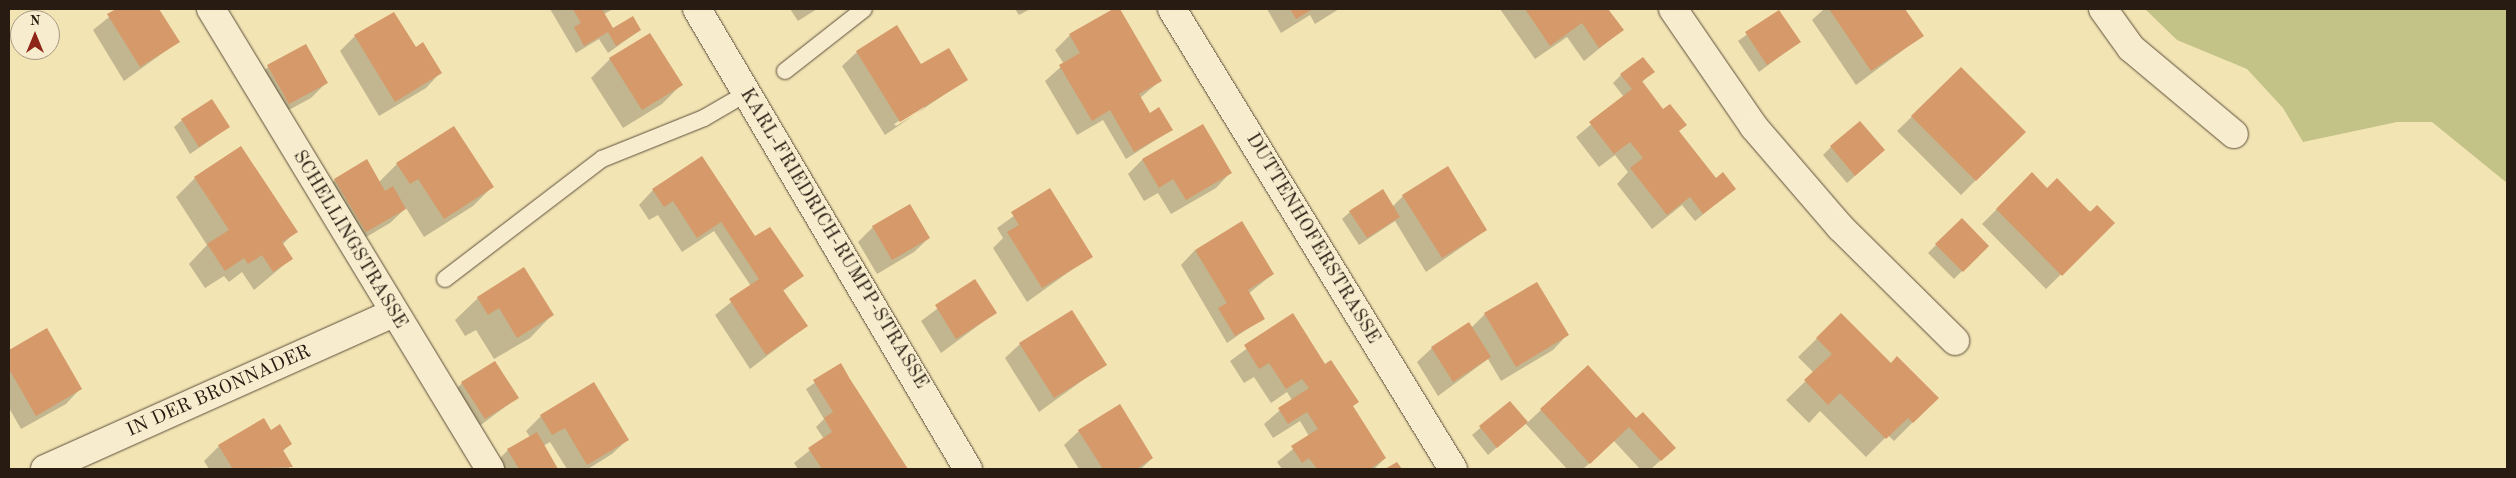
<!DOCTYPE html>
<style>
body{margin:0}
#map{position:relative;width:2516px;height:478px;overflow:hidden;background:#f3e4b4;font-family:"Old Standard TT",serif}
div>[style]{position:absolute}
[style*='--x']{left:calc(var(--x)*1px);top:calc(var(--y)*1px);width:calc(var(--w)*1px);rotate:calc(var(--a)*1deg)}
.green>*{inset:0;background:#c3c287}
.shadow>*{inset:0;background:#0003}
.building>*{inset:0;background:#d5996a}
.roads{filter:drop-shadow(0 0 1px #5b4e3a) drop-shadow(0 0 1px #5b4e3a)}
.lane>*{height:16px;margin:-8px;padding:0 8px;transform-origin:8px;border-radius:8px;background:#f7edce}
.street>*{height:28px;margin:-14px;padding:0 14px;transform-origin:14px;border-radius:14px;background:#f7edce}
span{translate:-50% -50%;white-space:nowrap;text-align:center;line-height:1.15;-webkit-text-stroke:4px #f7edce;paint-order:stroke}
.street-label{font-size:19px;color:#281c12}
.frame{position:absolute;inset:0;border:10px solid #281c12;pointer-events:none}
.north{position:absolute;left:10px;top:10px;width:50px;height:50px;box-sizing:border-box;background:#f7edce;border:1px solid #a49983;border-radius:50%;rotate:0deg;font-size:14px;font-weight:700;line-height:20px;text-align:center;color:#281c12}
.north::after{content:'';display:block;margin:auto;width:18px;height:22px;background:#8f2418;clip-path:polygon(50% 0,100% 100%,50% 72%,0 100%)}
</style>
<div id="map">
<div class="green">
<div style="clip-path:polygon(2145px 9px,2507px 9px,2507px 183px,2432px 122px,2397px 122px,2303px 142px,2283px 108px,2247px 69px,2177px 40px)"></div>
</div>
<div class="shadow">
<div style="clip-path:polygon(119px 9px,157px 9px,178px 42px,124px 81px,93px 30px)"></div>
<div style="clip-path:polygon(550px 9px,613px 9px,604px 14px,613px 30px,640px 30px,608px 53px,599px 39px,576px 53px)"></div>
<div style="clip-path:polygon(790px 9px,817px 9px,798px 21px)"></div>
<div style="clip-path:polygon(1015px 9px,1030px 9px,1019px 15px)"></div>
<div style="clip-path:polygon(1119px 9px,1160px 81px,1140px 98px,1149px 114px,1171px 130px,1126px 159px,1103px 120px,1077px 135px,1045px 81px,1064px 64px,1055px 50px,1070px 35px)"></div>
<div style="clip-path:polygon(1267px 9px,1339px 9px,1315px 24px,1310px 15px,1281px 33px)"></div>
<div style="clip-path:polygon(1500px 9px,1607px 9px,1622px 30px,1584px 61px,1567px 37px,1535px 59px)"></div>
<div style="clip-path:polygon(1824px 9px,1904px 9px,1922px 36px,1856px 85px,1812px 20px)"></div>
<div style="clip-path:polygon(1778px 12px,1799px 42px,1759px 72px,1738px 41px)"></div>
<div style="clip-path:polygon(355px 36px,415px 49px,440px 73px,426px 88px,379px 116px,340px 51px)"></div>
<div style="clip-path:polygon(evenodd,857px 52px,921px 66px,967px 79px,885px 135px,842px 66px,857px 52px,924px 106px,924px 109px,896px 126px,894px 124px,924px 106px)"></div>
<div style="clip-path:polygon(610px 59px,681px 85px,662px 104px,623px 128px,591px 78px)"></div>
<div style="clip-path:polygon(268px 67px,326px 83px,311px 98px,274px 118px,254px 81px)"></div>
<div style="clip-path:polygon(1961px 69px,2024px 132px,1961px 195px,1897px 131px)"></div>
<div style="clip-path:polygon(1653px 72px,1641px 83px,1715px 180px,1734px 189px,1695px 221px,1682px 205px,1652px 229px,1617px 184px,1628px 172px,1615px 155px,1599px 167px,1576px 137px,1624px 97px,1613px 83px,1621px 75px)"></div>
<div style="clip-path:polygon(182px 120px,229px 127px,190px 154px,174px 127px)"></div>
<div style="clip-path:polygon(1202px 125px,1230px 173px,1216px 188px,1171px 214px,1158px 193px,1144px 201px,1128px 174px,1142px 160px)"></div>
<div style="clip-path:polygon(1831px 147px,1884px 150px,1847px 183px,1823px 155px)"></div>
<div style="clip-path:polygon(240px 148px,296px 231px,282px 245px,291px 259px,254px 290px,242px 272px,229px 282px,224px 276px,205px 288px,189px 264px,207px 245px,176px 197px,195px 178px)"></div>
<div style="clip-path:polygon(397px 164px,492px 187px,473px 206px,424px 237px,406px 208px,390px 223px,351px 246px,320px 194px,335px 180px,379px 182px)"></div>
<div style="clip-path:polygon(2032px 174px,2047px 189px,2113px 223px,2046px 289px,1982px 224px)"></div>
<div style="clip-path:polygon(653px 190px,755px 238px,802px 276px,783px 291px,806px 326px,750px 369px,715px 315px,751px 286px,714px 231px,682px 252px,658px 215px,649px 220px,639px 205px)"></div>
<div style="clip-path:polygon(1050px 190px,1091px 256px,1027px 302px,993px 248px,1003px 238px,997px 228px)"></div>
<div style="clip-path:polygon(1403px 196px,1486px 230px,1426px 272px,1395px 221px,1359px 245px,1342px 219px,1350px 212px,1392px 207px)"></div>
<div style="clip-path:polygon(1962px 219px,1987px 246px,1954px 279px,1928px 253px)"></div>
<div style="clip-path:polygon(873px 227px,929px 238px,914px 252px,877px 274px,858px 242px)"></div>
<div style="clip-path:polygon(1195px 250px,1273px 274px,1248px 294px,1263px 318px,1227px 343px,1181px 265px)"></div>
<div style="clip-path:polygon(974px 281px,995px 313px,941px 353px,921px 321px)"></div>
<div style="clip-path:polygon(1537px 284px,1567px 335px,1553px 350px,1501px 381px,1488px 359px,1438px 396px,1417px 362px,1432px 348px,1471px 328px,1485px 314px)"></div>
<div style="clip-path:polygon(478px 298px,552px 315px,530px 338px,494px 359px,476px 330px,465px 336px,455px 320px)"></div>
<div style="clip-path:polygon(1293px 315px,1325px 366px,1357px 402px,1352px 407px,1385px 458px,1374px 469px,1282px 469px,1277px 462px,1309px 436px,1300px 421px,1273px 438px,1264px 424px,1292px 400px,1287px 392px,1271px 403px,1254px 377px,1244px 383px,1230px 361px)"></div>
<div style="clip-path:polygon(1841px 315px,1890px 364px,1937px 398px,1894px 441px,1888px 435px,1866px 457px,1820px 411px,1809px 423px,1786px 400px,1814px 373px,1798px 357px)"></div>
<div style="clip-path:polygon(46px 330px,80px 389px,66px 404px,21px 429px,9px 408px,9px 351px)"></div>
<div style="clip-path:polygon(1020px 344px,1105px 364px,1039px 412px,1005px 358px)"></div>
<div style="clip-path:polygon(840px 365px,906px 469px,798px 469px,794px 463px,824px 439px,816px 427px,824px 419px,806px 389px)"></div>
<div style="clip-path:polygon(462px 383px,517px 398px,470px 433px,448px 398px)"></div>
<div style="clip-path:polygon(594px 384px,627px 440px,612px 454px,588px 469px,567px 469px,550px 442px,543px 446px,557px 469px,496px 469px,493px 465px,508px 450px,530px 437px,526px 431px,541px 416px)"></div>
<div style="clip-path:polygon(1510px 403px,1527px 423px,1541px 410px,1636px 420px,1674px 448px,1651px 469px,1640px 469px,1614px 441px,1583px 469px,1567px 469px,1525px 423px,1488px 455px,1472px 435px)"></div>
<div style="clip-path:polygon(1079px 431px,1152px 458px,1141px 469px,1079px 469px,1064px 445px)"></div>
<div style="clip-path:polygon(290px 444px,282px 452px,290px 469px,209px 469px,204px 461px,219px 446px)"></div>
</div>
<div class="building">
<div style="clip-path:polygon(116px 9px,159px 9px,180px 42px,140px 67px,107px 14px)"></div>
<div style="clip-path:polygon(573px 9px,602px 9px,613px 28px,633px 16px,641px 30px,616px 46px,608px 32px,584px 46px,574px 27px,581px 23px)"></div>
<div style="clip-path:polygon(1113px 9px,1120px 9px,1162px 81px,1139px 94px,1150px 113px,1159px 107px,1173px 130px,1134px 152px,1110px 110px,1092px 121px,1059px 65px,1080px 53px,1069px 34px)"></div>
<div style="clip-path:polygon(1290px 9px,1313px 9px,1296px 19px)"></div>
<div style="clip-path:polygon(1525px 9px,1608px 9px,1624px 30px,1599px 48px,1582px 23px,1550px 46px)"></div>
<div style="clip-path:polygon(1829px 9px,1905px 9px,1924px 36px,1871px 71px)"></div>
<div style="clip-path:polygon(1779px 10px,1801px 42px,1767px 65px,1745px 32px)"></div>
<div style="clip-path:polygon(394px 12px,416px 47px,423px 42px,442px 73px,395px 102px,354px 35px)"></div>
<div style="clip-path:polygon(897px 25px,921px 64px,949px 48px,968px 80px,900px 122px,856px 51px)"></div>
<div style="clip-path:polygon(650px 33px,683px 85px,642px 110px,609px 58px)"></div>
<div style="clip-path:polygon(306px 44px,328px 83px,289px 104px,267px 65px)"></div>
<div style="clip-path:polygon(1643px 57px,1655px 72px,1642px 81px,1663px 109px,1670px 104px,1687px 125px,1679px 131px,1716px 178px,1723px 172px,1736px 189px,1703px 214px,1690px 197px,1667px 215px,1630px 168px,1643px 158px,1630px 142px,1614px 154px,1589px 122px,1632px 89px,1620px 74px)"></div>
<div style="clip-path:polygon(1961px 67px,2026px 132px,1976px 181px,1911px 116px)"></div>
<div style="clip-path:polygon(212px 99px,230px 127px,199px 147px,181px 119px)"></div>
<div style="clip-path:polygon(1860px 121px,1885px 150px,1855px 176px,1830px 146px)"></div>
<div style="clip-path:polygon(1203px 124px,1232px 173px,1186px 200px,1173px 179px,1159px 188px,1142px 159px)"></div>
<div style="clip-path:polygon(454px 126px,494px 187px,444px 219px,418px 179px,410px 184px,396px 163px)"></div>
<div style="clip-path:polygon(241px 146px,298px 232px,282px 242px,293px 259px,273px 272px,262px 255px,248px 264px,244px 258px,225px 271px,207px 244px,229px 230px,194px 177px)"></div>
<div style="clip-path:polygon(702px 156px,755px 236px,770px 227px,804px 276px,783px 290px,808px 326px,766px 355px,729px 299px,759px 279px,721px 222px,697px 238px,673px 201px,664px 207px,652px 189px)"></div>
<div style="clip-path:polygon(367px 159px,385px 191px,393px 186px,406px 209px,366px 232px,334px 179px)"></div>
<div style="clip-path:polygon(1448px 166px,1487px 230px,1442px 258px,1402px 195px)"></div>
<div style="clip-path:polygon(2032px 172px,2047px 188px,2057px 178px,2090px 212px,2097px 205px,2115px 223px,2062px 276px,1996px 209px)"></div>
<div style="clip-path:polygon(1050px 188px,1093px 257px,1042px 288px,1007px 232px,1019px 225px,1011px 212px)"></div>
<div style="clip-path:polygon(1383px 189px,1400px 217px,1367px 238px,1349px 211px)"></div>
<div style="clip-path:polygon(910px 204px,930px 238px,892px 260px,872px 226px)"></div>
<div style="clip-path:polygon(1962px 218px,1989px 246px,1963px 272px,1935px 244px)"></div>
<div style="clip-path:polygon(1242px 221px,1274px 274px,1248px 290px,1265px 319px,1235px 336px,1218px 308px,1227px 303px,1195px 250px)"></div>
<div style="clip-path:polygon(524px 267px,554px 315px,517px 338px,499px 308px,488px 315px,477px 297px)"></div>
<div style="clip-path:polygon(975px 279px,997px 313px,956px 339px,935px 305px)"></div>
<div style="clip-path:polygon(1537px 282px,1569px 335px,1516px 367px,1484px 313px)"></div>
<div style="clip-path:polygon(1072px 310px,1107px 365px,1054px 398px,1019px 343px)"></div>
<div style="clip-path:polygon(1293px 313px,1325px 364px,1331px 360px,1359px 402px,1353px 406px,1386px 458px,1370px 469px,1317px 469px,1309px 458px,1302px 463px,1291px 446px,1318px 429px,1307px 412px,1288px 424px,1278px 408px,1309px 388px,1302px 379px,1286px 389px,1269px 363px,1259px 369px,1244px 345px)"></div>
<div style="clip-path:polygon(1841px 313px,1891px 363px,1897px 356px,1939px 398px,1913px 423px,1908px 418px,1886px 439px,1840px 393px,1828px 405px,1804px 380px,1832px 354px,1816px 338px)"></div>
<div style="clip-path:polygon(1469px 322px,1491px 357px,1453px 382px,1431px 347px)"></div>
<div style="clip-path:polygon(47px 328px,82px 389px,36px 416px,9px 369px,9px 350px)"></div>
<div style="clip-path:polygon(495px 361px,519px 398px,485px 419px,461px 382px)"></div>
<div style="clip-path:polygon(841px 363px,850px 379px,908px 469px,822px 469px,808px 448px,832px 432px,824px 418px,833px 412px,813px 380px)"></div>
<div style="clip-path:polygon(1588px 365px,1636px 418px,1643px 412px,1676px 448px,1661px 461px,1629px 427px,1590px 464px,1540px 409px)"></div>
<div style="clip-path:polygon(594px 382px,629px 440px,587px 465px,565px 428px,552px 435px,540px 415px)"></div>
<div style="clip-path:polygon(1510px 401px,1528px 422px,1497px 448px,1479px 426px)"></div>
<div style="clip-path:polygon(1120px 404px,1153px 458px,1136px 469px,1103px 469px,1078px 430px)"></div>
<div style="clip-path:polygon(264px 418px,271px 430px,280px 424px,292px 444px,283px 450px,293px 467px,233px 469px,218px 445px)"></div>
<div style="clip-path:polygon(537px 432px,558px 469px,519px 469px,507px 449px)"></div>
<div style="clip-path:polygon(1397px 462px,1402px 469px,1385px 469px)"></div>
</div>
<div class="roads">
<div class="lane">
<div style="--x:785;--y:71;--w:100;--a:-38.1"></div>
<div style="--x:445;--y:279;--w:198;--a:-37.4"></div>
<div style="--x:602;--y:159;--w:110;--a:-21.9"></div>
<div style="--x:704;--y:118;--w:50;--a:-30.2"></div>
</div>
<div class="street">
<div style="--x:211;--y:9;--w:538;--a:58.76"></div>
<div style="--x:697;--y:9;--w:534;--a:59.5"></div>
<div style="--x:1172;--y:9;--w:539;--a:58.58"></div>
<div style="--x:1673;--y:9;--w:143;--a:55.5"></div>
<div style="--x:1754;--y:127;--w:132;--a:49.3"></div>
<div style="--x:1840;--y:227;--w:162;--a:44.7"></div>
<div style="--x:2103;--y:9;--w:48;--a:54.3"></div>
<div style="--x:2131;--y:48;--w:134;--a:39.9"></div>
<div style="--x:45;--y:469;--w:380;--a:-24.1"></div>
</div>
</div>
<div class="street-label">
<span style="left:833px;top:239px;rotate:59deg">KARL-FRIEDRICH-RUMPP-STRASSE</span>
<span style="left:1312px;top:239px;rotate:59deg">DUTTENHOFERSTRASSE</span>
<span style="left:349px;top:240px;rotate:59deg">SCHELLINGSTRASSE</span>
<span style="left:219px;top:392px;rotate:-24deg">IN DER BRONNADER</span>
</div>
<div class="frame"></div>
<div class="north">N</div>
</div>
